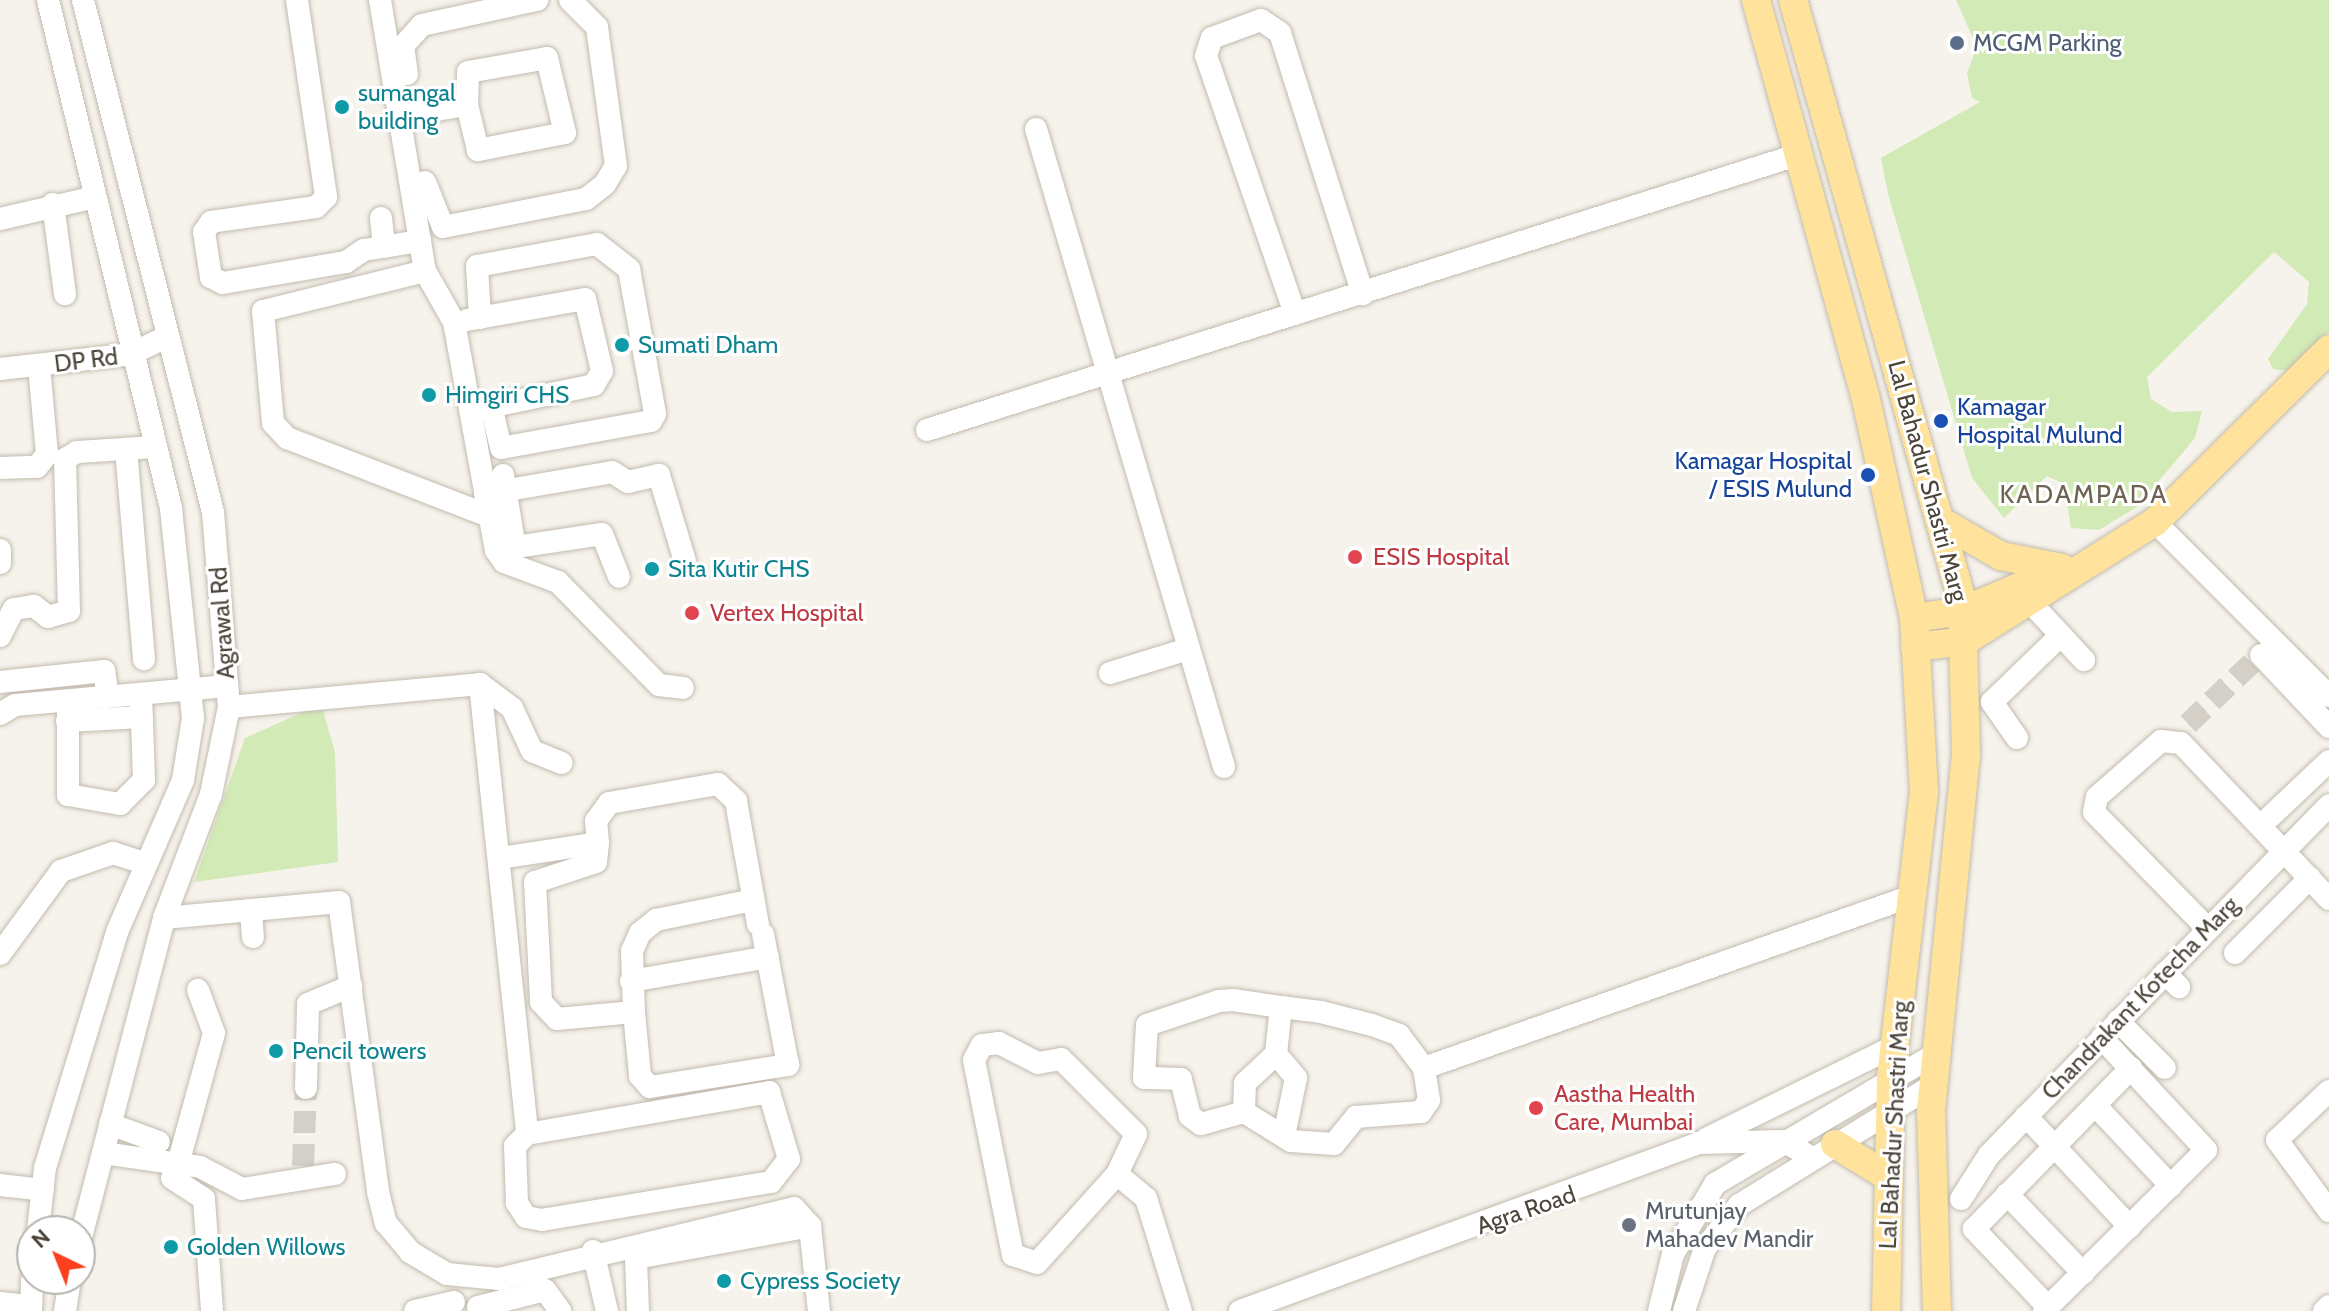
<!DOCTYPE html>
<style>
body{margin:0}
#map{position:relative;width:2329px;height:1311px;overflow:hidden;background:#f6f3ec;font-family:Cabin,sans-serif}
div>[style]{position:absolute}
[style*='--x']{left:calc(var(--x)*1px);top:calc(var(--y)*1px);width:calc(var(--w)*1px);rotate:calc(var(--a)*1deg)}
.green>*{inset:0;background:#d2eab5}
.minor-tunnel>*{height:22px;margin-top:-11px;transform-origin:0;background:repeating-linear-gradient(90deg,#d4d0c8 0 22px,transparent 0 33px)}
.roads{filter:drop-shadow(0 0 2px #c2bbae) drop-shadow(0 0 2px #c2bbae)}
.minor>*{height:22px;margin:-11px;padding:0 11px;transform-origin:11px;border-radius:11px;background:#fff}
.major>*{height:28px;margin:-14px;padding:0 14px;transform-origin:14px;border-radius:14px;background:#ffe39c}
.dots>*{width:22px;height:22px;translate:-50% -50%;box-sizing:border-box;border:4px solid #fff;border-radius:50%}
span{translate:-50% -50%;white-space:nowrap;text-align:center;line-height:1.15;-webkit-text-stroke:6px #fff;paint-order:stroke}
.service-label{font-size:24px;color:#4e5e75}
.left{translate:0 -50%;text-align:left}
.culture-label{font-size:24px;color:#0d838f}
.street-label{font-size:24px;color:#4b4439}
.transit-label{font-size:24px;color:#164399}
.right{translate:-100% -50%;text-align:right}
.health-label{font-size:24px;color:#be3a42}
.worship-label{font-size:24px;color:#5b616d}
.neighbourhood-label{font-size:26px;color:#6e6250;letter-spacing:2px}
.north{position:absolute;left:16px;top:1215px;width:80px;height:80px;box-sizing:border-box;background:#fff;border:2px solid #b7b4b0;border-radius:50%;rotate:317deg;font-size:22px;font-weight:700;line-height:32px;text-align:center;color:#4b4439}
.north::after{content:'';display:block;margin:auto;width:28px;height:36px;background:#fc3f1d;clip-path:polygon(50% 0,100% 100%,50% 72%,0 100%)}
</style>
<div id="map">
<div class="green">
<div style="clip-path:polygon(1956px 0,2329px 0,2329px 331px,2291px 371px,2273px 369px,2268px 359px,2307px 304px,2309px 282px,2274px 252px,2147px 377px,2151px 399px,2172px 412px,2202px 411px,2195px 438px,2137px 507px,2099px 530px,2071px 528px,2064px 484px,2047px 476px,2004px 518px,1972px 478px,1888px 194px,1881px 158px,1980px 102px,1972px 98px,1967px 73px,1977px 47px)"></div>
<div style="clip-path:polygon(321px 704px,335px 752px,338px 862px,194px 882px,245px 738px)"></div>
</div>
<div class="minor-tunnel">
<div style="--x:2188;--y:724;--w:95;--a:-43.7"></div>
<div style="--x:303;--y:1166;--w:78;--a:-87.8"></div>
</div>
<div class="roads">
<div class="minor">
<div style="--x:297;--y:0;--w:199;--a:81.6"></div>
<div style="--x:326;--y:197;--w:14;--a:135"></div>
<div style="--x:316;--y:207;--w:106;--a:171.9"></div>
<div style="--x:211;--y:222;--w:12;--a:125"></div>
<div style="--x:204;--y:232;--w:46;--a:81.2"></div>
<div style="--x:211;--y:277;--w:13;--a:27"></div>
<div style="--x:223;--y:283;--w:125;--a:-9.7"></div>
<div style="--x:346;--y:262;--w:22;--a:-34"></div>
<div style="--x:364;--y:250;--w:57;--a:-9.1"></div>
<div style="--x:380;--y:0;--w:275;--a:80.6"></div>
<div style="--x:425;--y:271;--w:59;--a:60.4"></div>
<div style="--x:454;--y:322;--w:232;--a:79.6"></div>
<div style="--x:496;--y:550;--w:14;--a:56"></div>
<div style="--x:504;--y:562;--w:58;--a:20.3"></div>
<div style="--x:558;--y:582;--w:144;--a:45.6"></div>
<div style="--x:659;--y:685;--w:24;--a:7"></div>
<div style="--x:407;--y:74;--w:28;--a:-98"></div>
<div style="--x:403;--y:46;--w:28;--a:-48"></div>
<div style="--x:422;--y:25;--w:118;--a:-12.3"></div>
<div style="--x:399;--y:116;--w:69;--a:-9.2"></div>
<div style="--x:467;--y:105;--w:33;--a:-88"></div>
<div style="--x:468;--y:72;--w:80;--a:-10"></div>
<div style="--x:547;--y:58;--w:77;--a:76.5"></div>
<div style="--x:565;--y:133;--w:89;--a:168.9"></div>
<div style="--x:478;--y:150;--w:46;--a:-103.7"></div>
<div style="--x:1036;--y:129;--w:665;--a:73.58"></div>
<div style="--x:425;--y:182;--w:48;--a:68.2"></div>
<div style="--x:443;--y:227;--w:146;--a:-11.1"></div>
<div style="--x:586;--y:199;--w:24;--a:-38"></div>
<div style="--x:605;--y:184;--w:21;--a:-59"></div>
<div style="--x:616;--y:166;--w:140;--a:-97.8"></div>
<div style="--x:597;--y:27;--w:38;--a:-135"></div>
<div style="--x:53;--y:204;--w:91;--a:82.4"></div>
<div style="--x:381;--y:218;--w:29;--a:84"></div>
<div style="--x:0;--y:219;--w:98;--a:-13"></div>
<div style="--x:425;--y:271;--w:167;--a:166.1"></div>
<div style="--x:263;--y:311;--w:112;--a:84.9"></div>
<div style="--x:273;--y:423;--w:21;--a:47"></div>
<div style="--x:287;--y:438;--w:217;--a:21.1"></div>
<div style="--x:1295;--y:314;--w:273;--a:-109"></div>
<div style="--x:1206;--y:56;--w:19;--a:-72"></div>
<div style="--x:1212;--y:38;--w:52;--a:-20.2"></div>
<div style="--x:1261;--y:20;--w:23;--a:34"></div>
<div style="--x:1280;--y:33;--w:274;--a:72.4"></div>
<div style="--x:480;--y:318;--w:52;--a:-93.3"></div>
<div style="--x:477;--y:266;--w:122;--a:-10.4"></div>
<div style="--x:597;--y:244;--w:41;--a:38"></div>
<div style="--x:629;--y:269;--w:147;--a:79.8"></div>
<div style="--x:655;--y:414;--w:8;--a:120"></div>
<div style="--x:651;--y:421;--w:152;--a:169.8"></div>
<div style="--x:501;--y:448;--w:43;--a:-103.4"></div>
<div style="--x:467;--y:320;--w:120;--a:-10.1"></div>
<div style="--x:585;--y:299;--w:74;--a:76.7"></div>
<div style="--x:602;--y:371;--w:16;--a:120"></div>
<div style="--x:594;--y:385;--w:117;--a:168.2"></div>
<div style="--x:0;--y:369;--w:132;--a:-6.5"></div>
<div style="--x:131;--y:354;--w:41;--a:-25.9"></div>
<div style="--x:927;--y:430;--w:912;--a:-17.54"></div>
<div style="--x:126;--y:449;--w:211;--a:85.1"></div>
<div style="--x:0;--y:468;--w:37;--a:-2"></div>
<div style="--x:37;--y:467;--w:16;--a:-52"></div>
<div style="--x:47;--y:454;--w:88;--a:-95.2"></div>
<div style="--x:503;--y:475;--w:74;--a:80.7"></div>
<div style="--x:485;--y:494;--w:129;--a:-9.8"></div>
<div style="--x:612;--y:472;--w:19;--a:32"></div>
<div style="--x:628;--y:482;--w:32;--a:-13"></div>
<div style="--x:659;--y:475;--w:90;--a:73.2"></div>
<div style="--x:2155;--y:522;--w:246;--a:45"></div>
<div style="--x:0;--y:550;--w:13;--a:90"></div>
<div style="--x:496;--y:550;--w:107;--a:-8.6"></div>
<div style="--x:602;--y:534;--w:46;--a:68.4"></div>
<div style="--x:2031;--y:603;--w:78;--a:47.1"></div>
<div style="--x:0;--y:636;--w:30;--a:-63"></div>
<div style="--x:14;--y:609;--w:20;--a:-9"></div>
<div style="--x:34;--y:606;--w:18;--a:38"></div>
<div style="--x:48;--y:617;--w:22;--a:-16"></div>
<div style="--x:69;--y:611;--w:152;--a:-91.5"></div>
<div style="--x:65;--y:459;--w:14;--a:-30"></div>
<div style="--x:77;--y:452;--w:78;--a:-3.7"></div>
<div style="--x:2261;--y:655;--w:99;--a:46.6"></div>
<div style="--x:1110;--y:673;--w:82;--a:-17.1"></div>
<div style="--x:0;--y:682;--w:105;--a:-6"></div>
<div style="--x:104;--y:671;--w:26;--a:81"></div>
<div style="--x:480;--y:684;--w:40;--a:37"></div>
<div style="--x:512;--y:708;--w:47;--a:65.1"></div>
<div style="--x:532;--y:751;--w:32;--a:22"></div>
<div style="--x:68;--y:701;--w:94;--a:90"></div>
<div style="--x:68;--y:795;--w:53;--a:9.8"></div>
<div style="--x:120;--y:804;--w:34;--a:-45"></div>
<div style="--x:144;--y:780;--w:86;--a:-92"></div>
<div style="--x:229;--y:707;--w:252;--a:-5.2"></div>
<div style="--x:480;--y:684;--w:452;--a:84"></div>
<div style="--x:527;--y:1134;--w:246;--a:-9.8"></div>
<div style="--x:769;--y:1092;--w:70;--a:73.4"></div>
<div style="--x:789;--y:1159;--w:29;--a:128"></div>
<div style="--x:771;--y:1182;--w:232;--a:170.6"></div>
<div style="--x:542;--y:1220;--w:16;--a:-169"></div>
<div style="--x:526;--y:1217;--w:17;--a:-123"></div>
<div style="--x:517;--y:1203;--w:57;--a:-92"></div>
<div style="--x:515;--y:1146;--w:17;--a:-45"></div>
<div style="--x:0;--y:714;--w:17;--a:-31"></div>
<div style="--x:15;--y:705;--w:213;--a:-5.1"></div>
<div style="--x:67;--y:721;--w:75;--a:-3.1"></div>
<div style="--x:2017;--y:738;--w:44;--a:-124.8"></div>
<div style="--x:1992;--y:702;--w:96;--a:-44.2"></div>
<div style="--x:2270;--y:817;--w:81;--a:-43.5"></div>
<div style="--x:598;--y:843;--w:19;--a:96"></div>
<div style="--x:596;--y:862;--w:64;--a:161.8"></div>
<div style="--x:535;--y:882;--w:120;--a:87.1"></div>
<div style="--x:541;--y:1002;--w:23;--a:47"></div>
<div style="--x:557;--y:1019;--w:77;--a:-5.2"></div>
<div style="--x:634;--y:1012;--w:64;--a:84.6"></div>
<div style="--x:640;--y:1076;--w:15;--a:48"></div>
<div style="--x:650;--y:1087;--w:140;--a:-9.1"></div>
<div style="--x:788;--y:1065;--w:133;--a:-100.8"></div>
<div style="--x:500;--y:858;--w:99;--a:-8.7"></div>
<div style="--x:598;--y:843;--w:22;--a:-95"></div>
<div style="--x:596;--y:821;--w:22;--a:-54"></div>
<div style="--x:609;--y:803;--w:111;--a:-9.9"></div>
<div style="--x:718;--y:784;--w:25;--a:43"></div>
<div style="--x:736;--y:801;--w:125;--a:79.9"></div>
<div style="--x:251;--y:910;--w:27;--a:86"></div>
<div style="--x:164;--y:918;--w:176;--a:-5.2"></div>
<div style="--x:339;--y:902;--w:293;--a:82.3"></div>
<div style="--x:378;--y:1192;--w:32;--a:76"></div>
<div style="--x:386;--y:1223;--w:38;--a:50"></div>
<div style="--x:410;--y:1252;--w:43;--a:30.7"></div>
<div style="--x:447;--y:1274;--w:52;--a:5.5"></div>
<div style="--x:499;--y:1279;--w:303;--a:-13.5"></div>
<div style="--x:794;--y:1208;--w:24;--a:48"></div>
<div style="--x:810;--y:1226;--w:85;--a:84"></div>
<div style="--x:2208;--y:929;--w:163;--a:-134.3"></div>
<div style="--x:2094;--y:812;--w:15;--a:-79"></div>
<div style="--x:2097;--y:797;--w:85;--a:-41.2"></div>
<div style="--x:2161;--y:741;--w:20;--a:6"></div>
<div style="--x:2181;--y:743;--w:215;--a:46.5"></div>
<div style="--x:2235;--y:953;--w:106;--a:-45"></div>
<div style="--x:0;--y:954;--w:103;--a:-53.7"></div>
<div style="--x:61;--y:871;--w:55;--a:-19.1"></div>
<div style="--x:113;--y:853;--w:35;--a:18"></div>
<div style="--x:2165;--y:973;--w:20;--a:45"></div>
<div style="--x:631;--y:981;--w:139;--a:-9.9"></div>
<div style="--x:1281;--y:1007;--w:47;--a:96.1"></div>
<div style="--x:1276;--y:1054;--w:42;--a:136.9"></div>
<div style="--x:1245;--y:1083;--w:29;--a:92"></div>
<div style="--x:1244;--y:1112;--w:45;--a:164.4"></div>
<div style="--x:1201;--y:1124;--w:14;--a:-144"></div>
<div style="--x:1190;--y:1116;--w:38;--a:-104"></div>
<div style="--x:1181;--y:1079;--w:37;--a:-178"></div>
<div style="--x:1144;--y:1078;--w:53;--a:-86.8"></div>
<div style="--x:1147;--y:1025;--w:76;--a:-18.4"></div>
<div style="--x:1219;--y:1001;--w:14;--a:-4"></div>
<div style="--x:1233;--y:1000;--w:49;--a:8.3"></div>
<div style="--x:1281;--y:1007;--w:40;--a:7.1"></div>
<div style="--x:1321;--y:1012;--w:53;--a:14.3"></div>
<div style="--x:1372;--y:1025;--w:29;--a:20"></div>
<div style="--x:1399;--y:1035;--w:41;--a:52.9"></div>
<div style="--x:1424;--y:1068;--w:517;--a:-19.42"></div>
<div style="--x:634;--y:1012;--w:61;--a:-91.9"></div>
<div style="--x:632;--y:951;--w:20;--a:-66"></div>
<div style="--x:640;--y:933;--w:21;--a:-39"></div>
<div style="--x:656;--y:920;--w:99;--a:-11.7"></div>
<div style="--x:2118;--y:1021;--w:66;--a:45"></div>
<div style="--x:1276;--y:1054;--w:31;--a:50"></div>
<div style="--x:1296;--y:1078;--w:59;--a:101.7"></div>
<div style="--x:306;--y:1088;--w:84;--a:-88.6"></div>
<div style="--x:308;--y:1004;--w:47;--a:-22.7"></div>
<div style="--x:2329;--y:1091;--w:71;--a:136.7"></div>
<div style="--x:2277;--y:1140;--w:88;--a:53.8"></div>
<div style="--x:2095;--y:1105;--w:111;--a:46.8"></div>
<div style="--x:1244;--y:1112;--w:55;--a:31.7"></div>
<div style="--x:1291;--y:1141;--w:43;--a:4"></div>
<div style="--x:1334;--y:1144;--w:35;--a:-51"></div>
<div style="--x:1356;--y:1117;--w:65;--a:-4.4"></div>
<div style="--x:1421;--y:1112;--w:14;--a:-56"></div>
<div style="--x:1429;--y:1100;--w:32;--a:-99"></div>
<div style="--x:2026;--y:1116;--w:152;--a:46.9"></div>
<div style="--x:110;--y:1124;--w:52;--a:20.2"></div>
<div style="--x:1706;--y:1139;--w:211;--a:-26.2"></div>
<div style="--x:103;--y:1153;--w:98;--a:8.2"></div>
<div style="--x:200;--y:1167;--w:47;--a:27.6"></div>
<div style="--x:242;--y:1189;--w:94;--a:-9.2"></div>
<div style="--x:178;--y:1164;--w:136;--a:-74.6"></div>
<div style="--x:214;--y:1033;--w:46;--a:-110.4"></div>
<div style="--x:1117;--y:1174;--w:44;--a:-64.6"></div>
<div style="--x:1136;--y:1134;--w:106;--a:-135"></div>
<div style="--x:1061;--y:1059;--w:23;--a:170"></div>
<div style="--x:1038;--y:1063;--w:44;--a:-152.9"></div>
<div style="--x:999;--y:1043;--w:17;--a:173"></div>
<div style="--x:982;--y:1045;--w:17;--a:118"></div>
<div style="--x:974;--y:1060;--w:199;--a:78.7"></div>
<div style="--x:1013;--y:1255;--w:25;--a:18"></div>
<div style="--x:1037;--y:1263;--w:120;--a:-48"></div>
<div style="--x:1117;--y:1174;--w:38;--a:40"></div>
<div style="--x:1146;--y:1198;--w:118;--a:72.8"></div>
<div style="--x:172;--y:1178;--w:38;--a:33"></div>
<div style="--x:204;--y:1199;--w:112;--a:85.9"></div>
<div style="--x:0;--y:1185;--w:43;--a:6.6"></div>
<div style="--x:2007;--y:1194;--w:110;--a:46.1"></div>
<div style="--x:1961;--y:1199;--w:52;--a:-57.5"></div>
<div style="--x:1989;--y:1155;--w:488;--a:-45.8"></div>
<div style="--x:38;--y:1231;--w:63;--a:-83.7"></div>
<div style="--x:45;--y:1168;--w:247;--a:-73"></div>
<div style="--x:117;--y:932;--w:166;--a:-66.5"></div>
<div style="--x:183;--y:780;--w:63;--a:-80.8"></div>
<div style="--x:193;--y:718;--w:211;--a:-96"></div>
<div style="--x:171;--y:508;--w:523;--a:-103.61"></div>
<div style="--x:80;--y:1241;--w:334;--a:-75.4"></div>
<div style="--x:164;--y:918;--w:133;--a:-69.2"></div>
<div style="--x:211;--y:794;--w:89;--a:-78.3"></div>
<div style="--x:229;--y:707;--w:196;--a:-94.7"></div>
<div style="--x:213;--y:512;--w:528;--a:-104.25"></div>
<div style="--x:593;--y:1251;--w:62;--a:76.9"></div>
<div style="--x:0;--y:1303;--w:31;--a:6"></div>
<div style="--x:478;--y:1307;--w:69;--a:-14.2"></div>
<div style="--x:545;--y:1290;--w:26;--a:54"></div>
<div style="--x:2048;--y:1307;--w:108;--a:-133.5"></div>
<div style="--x:1974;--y:1229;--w:225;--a:-45.7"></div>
<div style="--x:31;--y:1311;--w:32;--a:-88"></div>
<div style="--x:65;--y:1311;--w:32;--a:-81"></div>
<div style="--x:415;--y:1311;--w:40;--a:-13"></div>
<div style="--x:638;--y:1311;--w:53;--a:-92.2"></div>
<div style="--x:636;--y:1258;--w:177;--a:-10.4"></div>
<div style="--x:1240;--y:1311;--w:488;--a:-20.1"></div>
<div style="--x:1698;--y:1143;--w:85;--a:-1.3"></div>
<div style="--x:1783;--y:1141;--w:34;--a:30"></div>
<div style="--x:1659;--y:1311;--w:59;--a:-76.2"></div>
<div style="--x:1673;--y:1254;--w:82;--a:-59"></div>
<div style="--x:1715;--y:1184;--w:258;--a:-30.5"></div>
<div style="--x:1684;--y:1311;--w:66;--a:-71.6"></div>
<div style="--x:1705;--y:1248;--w:55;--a:-51.7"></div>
<div style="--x:1739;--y:1205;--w:228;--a:-31.7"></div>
<div style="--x:2044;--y:1311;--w:228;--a:-44.8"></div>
<div style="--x:2206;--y:1150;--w:153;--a:-132.9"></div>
<div style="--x:2324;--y:1311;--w:7;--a:-45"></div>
</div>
<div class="major">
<div style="--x:1756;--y:0;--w:410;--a:74.6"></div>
<div style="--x:1865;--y:395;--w:228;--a:77.6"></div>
<div style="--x:1914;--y:618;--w:174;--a:86.7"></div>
<div style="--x:1924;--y:792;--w:288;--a:96.6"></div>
<div style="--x:1891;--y:1078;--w:233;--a:91.2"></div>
<div style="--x:1793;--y:0;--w:624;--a:74.29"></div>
<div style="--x:1962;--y:601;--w:153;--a:88.5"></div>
<div style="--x:1966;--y:754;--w:358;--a:95.6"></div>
<div style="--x:1931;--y:1110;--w:201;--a:88.3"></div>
<div style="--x:1944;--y:523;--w:66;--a:30.1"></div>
<div style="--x:2001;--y:556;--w:62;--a:11.1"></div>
<div style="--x:1914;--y:618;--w:49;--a:-8.1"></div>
<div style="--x:1963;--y:611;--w:102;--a:-23.1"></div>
<div style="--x:1915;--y:647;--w:50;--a:-6.8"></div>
<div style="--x:1965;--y:641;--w:224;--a:-32.1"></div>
<div style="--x:2155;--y:522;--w:245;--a:-44.8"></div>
<div style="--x:1835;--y:1144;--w:61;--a:31.6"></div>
</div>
</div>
<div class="dots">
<div style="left:1957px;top:43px;background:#5c6f8a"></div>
<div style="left:342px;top:107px;background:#0f9aa8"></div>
<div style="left:622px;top:345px;background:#0f9aa8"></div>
<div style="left:429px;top:395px;background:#0f9aa8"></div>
<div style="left:1941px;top:421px;background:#1a4fb4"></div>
<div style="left:1868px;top:475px;background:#1a4fb4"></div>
<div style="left:1355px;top:557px;background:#e0444e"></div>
<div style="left:652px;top:569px;background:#0f9aa8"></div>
<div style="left:692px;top:613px;background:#e0444e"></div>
<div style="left:276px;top:1051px;background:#0f9aa8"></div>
<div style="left:1536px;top:1108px;background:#e0444e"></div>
<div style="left:1629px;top:1225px;background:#6b7280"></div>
<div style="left:171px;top:1247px;background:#0f9aa8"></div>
<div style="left:724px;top:1281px;background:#0f9aa8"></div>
</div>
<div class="service-label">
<span class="left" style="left:1973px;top:43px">MCGM Parking</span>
</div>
<div class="culture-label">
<span class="left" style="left:358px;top:107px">sumangal<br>building</span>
<span class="left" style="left:638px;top:345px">Sumati Dham</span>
<span class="left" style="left:445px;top:395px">Himgiri CHS</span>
<span class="left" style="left:668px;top:569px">Sita Kutir CHS</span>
<span class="left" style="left:292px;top:1051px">Pencil towers</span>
<span class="left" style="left:187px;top:1247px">Golden Willows</span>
<span class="left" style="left:740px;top:1281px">Cypress Society</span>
</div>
<div class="street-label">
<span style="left:86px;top:360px;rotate:-7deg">DP Rd</span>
<span style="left:1928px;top:481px;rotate:75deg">Lal Bahadur Shastri Marg</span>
<span style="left:222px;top:623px;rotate:-94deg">Agrawal Rd</span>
<span style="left:2140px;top:998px;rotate:-46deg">Chandrakant Kotecha Marg</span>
<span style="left:1894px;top:1125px;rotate:-87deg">Lal Bahadur Shastri Marg</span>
<span style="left:1526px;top:1210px;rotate:-19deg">Agra Road</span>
</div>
<div class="transit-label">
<span class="left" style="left:1957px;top:421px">Kamagar<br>Hospital Mulund</span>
<span class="right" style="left:1852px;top:475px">Kamagar Hospital<br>/ ESIS Mulund</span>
</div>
<div class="health-label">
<span class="left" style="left:1373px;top:557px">ESIS Hospital</span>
<span class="left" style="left:710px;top:613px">Vertex Hospital</span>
<span class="left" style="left:1554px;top:1108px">Aastha Health<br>Care, Mumbai</span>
</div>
<div class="worship-label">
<span class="left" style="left:1645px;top:1225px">Mrutunjay<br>Mahadev Mandir</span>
</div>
<div class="neighbourhood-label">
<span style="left:2084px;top:495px">KADAMPADA</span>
</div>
<div class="north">N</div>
</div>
